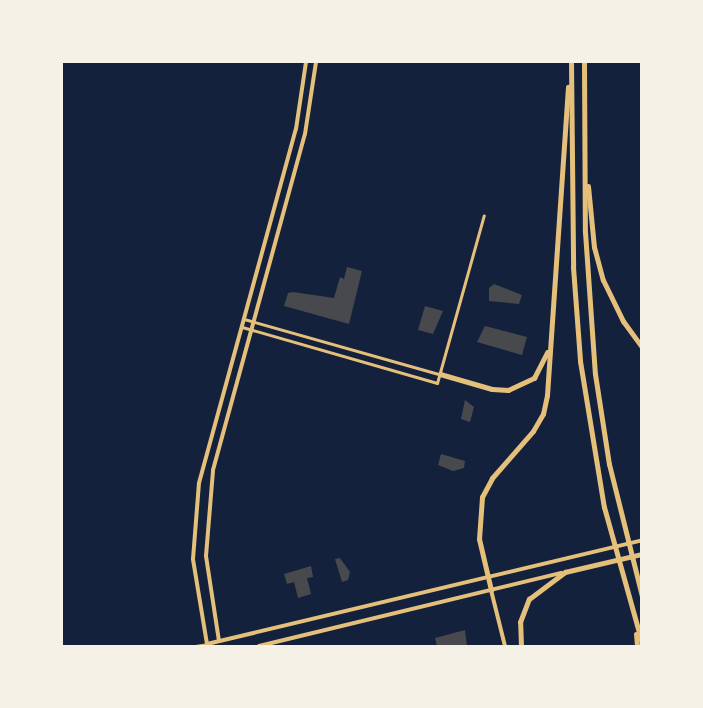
<!DOCTYPE html>
<style>
body{margin:0}
#map{position:relative;width:703px;height:708px;overflow:hidden;background:#14213d;font-family:"DM Sans",sans-serif}
div>[style]{position:absolute}
[style*='--x']{left:calc(var(--x)*1px);top:calc(var(--y)*1px);width:calc(var(--w)*1px);rotate:calc(var(--a)*1deg)}
.building>*{inset:0;background:#48494c}
.minor>*{height:3px;margin:-1.5px;padding:0 1.5px;transform-origin:1.5px;border-radius:1.5px;background:#e5c07b}
.tertiary>*{height:4px;margin:-2px;padding:0 2px;transform-origin:2px;border-radius:2px;background:#e5c07b}
.secondary>*{height:4px;margin:-2px;padding:0 2px;transform-origin:2px;border-radius:2px;background:#e5c07b}
.trunk>*{height:4.5px;margin:-2.25px;padding:0 2.25px;transform-origin:2.25px;border-radius:2.25px;background:#e5c07b}
.motorway>*{height:5px;margin:-2.5px;padding:0 2.5px;transform-origin:2.5px;border-radius:2.5px;background:#e5c07b}
span{translate:-50% -50%;white-space:nowrap;text-align:center;line-height:1.15;-webkit-text-stroke:6px #f6f1e7;paint-order:stroke}
.frame{position:absolute;inset:0;border:63px solid #f6f1e7;pointer-events:none}
</style>
<div id="map">
<div class="building">
<div style="clip-path:polygon(347px 267px,362px 271px,349px 324px,284px 306px,288px 293px,293px 292px,334px 298px,340px 277px,344px 279px)"></div>
<div style="clip-path:polygon(494px 284px,522px 295px,519px 304px,489px 301px,489px 288px)"></div>
<div style="clip-path:polygon(425px 306px,443px 311px,433px 334px,418px 330px)"></div>
<div style="clip-path:polygon(485px 326px,527px 337px,522px 355px,477px 342px)"></div>
<div style="clip-path:polygon(465px 400px,474px 407px,470px 422px,461px 419px)"></div>
<div style="clip-path:polygon(441px 454px,465px 461px,464px 468px,453px 471px,438px 465px)"></div>
<div style="clip-path:polygon(340px 558px,350px 572px,348px 580px,342px 582px,335px 559px)"></div>
<div style="clip-path:polygon(311px 566px,313px 577px,307px 578px,311px 594px,298px 598px,294px 582px,287px 584px,284px 574px)"></div>
<div style="clip-path:polygon(465px 630px,467px 646px,437px 646px,435px 638px)"></div>
</div>
<div class="minor">
<div style="--x:244;--y:319;--w:203;--a:15.8"></div>
<div style="--x:242;--y:327;--w:203;--a:16"></div>
<div style="--x:437;--y:383;--w:174;--a:-74.4"></div>
<div style="--x:195;--y:646;--w:12;--a:-9"></div>
</div>
<div class="tertiary">
<div style="--x:219;--y:641;--w:86;--a:-98.7"></div>
<div style="--x:206;--y:556;--w:86;--a:-85.3"></div>
<div style="--x:213;--y:470;--w:348;--a:-74.7"></div>
<div style="--x:305;--y:134;--w:73;--a:-81.3"></div>
<div style="--x:207;--y:644;--w:86;--a:-99.4"></div>
<div style="--x:193;--y:559;--w:76;--a:-85.5"></div>
<div style="--x:199;--y:483;--w:367;--a:-74.7"></div>
<div style="--x:296;--y:129;--w:68;--a:-81.5"></div>
</div>
<div class="secondary">
<div style="--x:491;--y:590;--w:58;--a:76"></div>
<div style="--x:207;--y:646;--w:2;--a:-90"></div>
<div style="--x:207;--y:644;--w:447;--a:-13.4"></div>
<div style="--x:259;--y:646;--w:311;--a:-13.6"></div>
</div>
<div class="trunk">
<div style="--x:565;--y:572;--w:79;--a:-13.2"></div>
</div>
<div class="motorway">
<div style="--x:571;--y:62;--w:205;--a:89.4"></div>
<div style="--x:573;--y:267;--w:94;--a:85.7"></div>
<div style="--x:580;--y:361;--w:148;--a:80.7"></div>
<div style="--x:604;--y:507;--w:141;--a:74.4"></div>
<div style="--x:584;--y:62;--w:170;--a:89.7"></div>
<div style="--x:585;--y:232;--w:142;--a:86"></div>
<div style="--x:595;--y:374;--w:91;--a:81.2"></div>
<div style="--x:609;--y:464;--w:136;--a:76"></div>
<div style="--x:588;--y:186;--w:61;--a:84.4"></div>
<div style="--x:594;--y:247;--w:34;--a:75"></div>
<div style="--x:603;--y:280;--w:46;--a:64"></div>
<div style="--x:623;--y:321;--w:32;--a:54"></div>
<div style="--x:440;--y:374;--w:54;--a:16.1"></div>
<div style="--x:492;--y:389;--w:16;--a:4"></div>
<div style="--x:508;--y:390;--w:29;--a:-25"></div>
<div style="--x:534;--y:378;--w:29;--a:-63"></div>
<div style="--x:491;--y:590;--w:52;--a:-103.2"></div>
<div style="--x:479;--y:539;--w:42;--a:-85.9"></div>
<div style="--x:482;--y:497;--w:21;--a:-62"></div>
<div style="--x:492;--y:478;--w:62;--a:-48.9"></div>
<div style="--x:533;--y:431;--w:20;--a:-60"></div>
<div style="--x:543;--y:414;--w:19;--a:-78"></div>
<div style="--x:547;--y:395;--w:309;--a:-86.1"></div>
<div style="--x:636;--y:634;--w:12;--a:85"></div>
<div style="--x:521;--y:646;--w:24;--a:-92"></div>
<div style="--x:520;--y:622;--w:25;--a:-69"></div>
<div style="--x:529;--y:599;--w:45;--a:-36.9"></div>
</div>
<div class="frame"></div>
</div>
